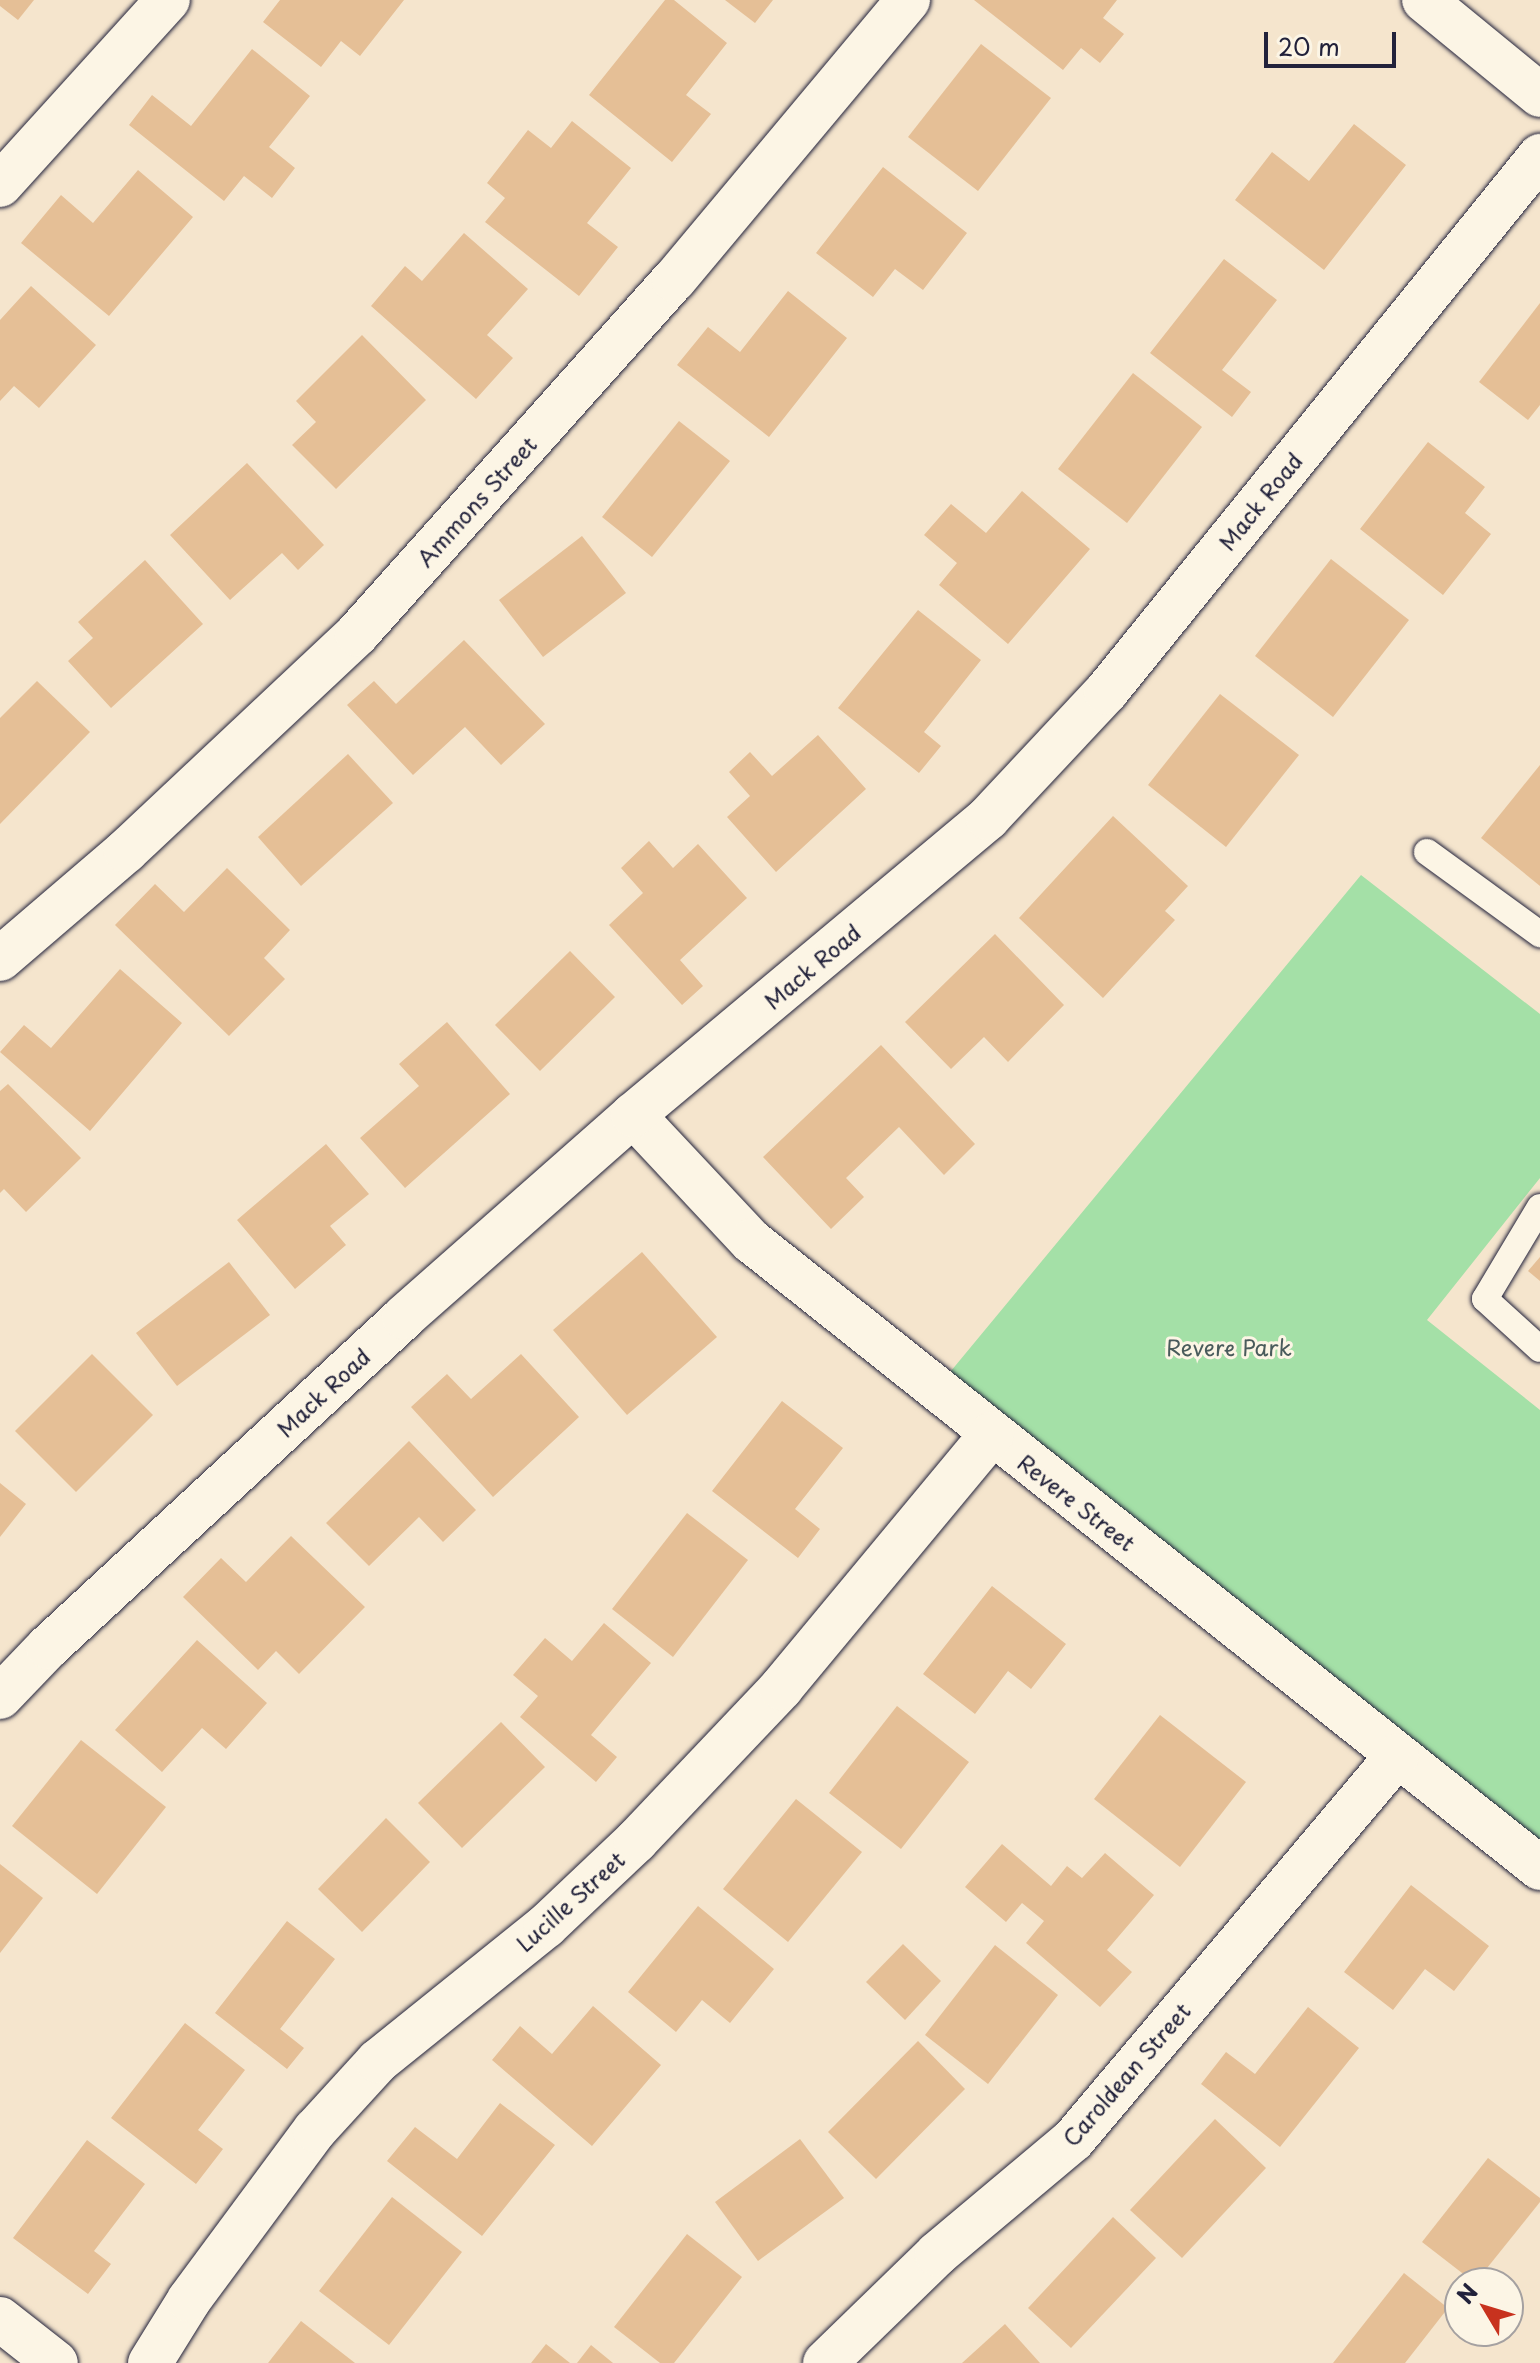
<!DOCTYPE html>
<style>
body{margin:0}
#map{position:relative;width:1540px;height:2363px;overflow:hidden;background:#f5e5cd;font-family:"Playpen Sans",sans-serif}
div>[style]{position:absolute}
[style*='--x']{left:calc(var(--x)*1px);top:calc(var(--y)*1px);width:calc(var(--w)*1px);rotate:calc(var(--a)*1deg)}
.green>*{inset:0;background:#a4e0a7}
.building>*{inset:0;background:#e5bf96}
.roads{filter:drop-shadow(0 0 2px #22223b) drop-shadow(0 0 2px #22223b)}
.lane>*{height:26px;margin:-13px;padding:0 13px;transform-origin:13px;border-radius:13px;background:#fcf5e5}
.street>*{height:44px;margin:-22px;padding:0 22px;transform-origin:22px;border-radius:22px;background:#fcf5e5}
.primary>*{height:44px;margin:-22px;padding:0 22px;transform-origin:22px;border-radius:22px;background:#fcf5e5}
span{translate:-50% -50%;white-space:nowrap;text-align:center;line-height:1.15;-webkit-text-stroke:6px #fcf5e5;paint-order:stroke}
.street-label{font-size:22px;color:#22223b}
.park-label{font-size:22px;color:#495b5b}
.north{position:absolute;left:1444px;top:2267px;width:80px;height:80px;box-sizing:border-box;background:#fcf5e5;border:2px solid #a5a1a1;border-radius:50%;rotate:308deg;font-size:22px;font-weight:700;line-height:32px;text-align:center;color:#22223b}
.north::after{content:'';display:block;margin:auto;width:28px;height:36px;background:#c8321e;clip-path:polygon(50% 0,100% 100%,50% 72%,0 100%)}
.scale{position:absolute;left:1264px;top:32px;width:132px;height:36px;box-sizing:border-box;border:4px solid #22223b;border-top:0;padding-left:10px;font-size:24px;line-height:28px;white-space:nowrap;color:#22223b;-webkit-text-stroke:6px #fcf5e5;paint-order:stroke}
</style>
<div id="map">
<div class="green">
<div style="clip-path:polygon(1361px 875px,1540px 1014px,1540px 1178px,1427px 1320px,1540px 1410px,1540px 1844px,946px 1377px)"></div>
</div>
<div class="building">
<div style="clip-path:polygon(0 0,34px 0,18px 20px,0 6px)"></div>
<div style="clip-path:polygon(280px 0,404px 0,360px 56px,341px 41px,321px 67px,263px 22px)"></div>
<div style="clip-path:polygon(665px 0,674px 0,727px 43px,686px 95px,711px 114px,672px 162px,589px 95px)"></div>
<div style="clip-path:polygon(725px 0,773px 0,755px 23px)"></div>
<div style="clip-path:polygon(974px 0,1117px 0,1103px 18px,1124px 34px,1100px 63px,1081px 48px,1063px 70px)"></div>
<div style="clip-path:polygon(981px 44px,1051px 98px,978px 191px,908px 137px)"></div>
<div style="clip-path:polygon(252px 49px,310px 96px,269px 147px,295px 168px,272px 198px,244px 176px,224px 201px,129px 125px,152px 95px,191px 126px)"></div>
<div style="clip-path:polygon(572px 121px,631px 168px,587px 223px,618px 247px,579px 296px,485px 222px,505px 198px,487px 183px,528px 130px,551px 148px)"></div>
<div style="clip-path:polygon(1354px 124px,1406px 165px,1324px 270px,1235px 200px,1272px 152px,1309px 181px)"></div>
<div style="clip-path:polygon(883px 167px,967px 233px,923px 290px,895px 269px,873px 297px,816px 253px)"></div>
<div style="clip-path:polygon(138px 170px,193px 217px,109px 316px,21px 243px,61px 195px,93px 223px)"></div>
<div style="clip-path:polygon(464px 233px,528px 289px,487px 335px,513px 358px,476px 399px,371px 306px,405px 266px,422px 281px)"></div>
<div style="clip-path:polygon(1224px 259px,1277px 300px,1222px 370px,1251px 392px,1232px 417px,1150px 353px)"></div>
<div style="clip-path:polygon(31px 286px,96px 345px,39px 408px,14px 386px,0 401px,0 320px)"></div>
<div style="clip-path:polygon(788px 291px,847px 338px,769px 437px,677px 365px,708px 327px,740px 352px)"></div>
<div style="clip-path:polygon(1540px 303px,1540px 405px,1528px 420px,1479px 382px)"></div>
<div style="clip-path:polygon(362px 335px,426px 400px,336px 489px,292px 445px,316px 422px,296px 401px)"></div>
<div style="clip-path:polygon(1133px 373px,1202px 427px,1127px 523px,1058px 469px)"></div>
<div style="clip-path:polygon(679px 421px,730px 461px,652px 557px,602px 517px)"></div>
<div style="clip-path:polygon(1428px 442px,1485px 487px,1465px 513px,1491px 534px,1443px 595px,1360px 529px)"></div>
<div style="clip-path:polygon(247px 463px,324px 545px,298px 570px,282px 553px,230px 600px,170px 535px)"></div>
<div style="clip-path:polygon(1022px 491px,1090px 549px,1008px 644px,939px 585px,957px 563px,924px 535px,951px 504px,986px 533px)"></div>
<div style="clip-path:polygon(582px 536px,626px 593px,543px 657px,499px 600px)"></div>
<div style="clip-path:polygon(1331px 559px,1409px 620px,1333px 717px,1255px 656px)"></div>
<div style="clip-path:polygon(145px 560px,203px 624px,111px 708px,68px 661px,93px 638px,78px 622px)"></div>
<div style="clip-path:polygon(918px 610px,981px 660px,924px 732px,941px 746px,919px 773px,838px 708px)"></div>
<div style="clip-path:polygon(464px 640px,545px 724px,501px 765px,465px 727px,413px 775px,347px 705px,374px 681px,396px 704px)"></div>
<div style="clip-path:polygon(37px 681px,90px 732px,0 824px,0 718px)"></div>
<div style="clip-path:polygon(1220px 694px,1299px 755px,1226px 847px,1148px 785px)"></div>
<div style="clip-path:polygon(818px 735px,866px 789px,776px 872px,727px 817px,750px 796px,729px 772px,750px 752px,772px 776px)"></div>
<div style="clip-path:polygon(348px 754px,393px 803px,301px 886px,258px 837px)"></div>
<div style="clip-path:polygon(1540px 765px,1540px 886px,1481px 838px)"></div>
<div style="clip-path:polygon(1113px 816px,1188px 886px,1165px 911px,1175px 920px,1103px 998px,1019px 918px)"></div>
<div style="clip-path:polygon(649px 841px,673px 868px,698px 844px,747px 898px,680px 960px,703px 986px,682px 1005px,609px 925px,643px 893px,621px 868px)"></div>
<div style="clip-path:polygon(227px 868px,290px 930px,264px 958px,285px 979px,229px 1036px,115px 925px,155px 884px,184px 912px)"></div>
<div style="clip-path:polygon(995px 934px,1064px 1005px,1008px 1062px,984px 1037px,951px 1069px,905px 1022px)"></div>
<div style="clip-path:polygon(570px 951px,615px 997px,540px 1071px,495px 1025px)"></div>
<div style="clip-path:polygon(120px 969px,182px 1023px,90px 1131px,0 1052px,24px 1025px,51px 1048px)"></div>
<div style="clip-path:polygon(447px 1022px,510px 1094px,405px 1188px,360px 1138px,419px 1086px,399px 1064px)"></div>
<div style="clip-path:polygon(881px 1045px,975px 1144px,944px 1175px,899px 1127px,846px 1178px,864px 1197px,831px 1229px,763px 1157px)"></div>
<div style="clip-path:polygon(8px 1084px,81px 1158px,26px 1212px,4px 1189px,0 1193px,0 1091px)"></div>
<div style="clip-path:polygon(326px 1144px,369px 1194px,330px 1226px,346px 1245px,295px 1289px,237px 1220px)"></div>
<div style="clip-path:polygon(642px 1252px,717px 1337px,627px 1415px,553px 1330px)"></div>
<div style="clip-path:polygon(1540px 1257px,1540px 1281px,1528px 1271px)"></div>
<div style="clip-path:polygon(229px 1262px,270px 1315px,177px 1386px,136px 1333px)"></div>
<div style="clip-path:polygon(92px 1354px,153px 1415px,76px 1492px,15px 1431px)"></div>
<div style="clip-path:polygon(521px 1354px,579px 1417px,493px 1497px,411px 1407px,447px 1374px,471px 1399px)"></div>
<div style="clip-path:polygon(782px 1401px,843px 1448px,795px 1509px,820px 1529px,798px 1558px,712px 1491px)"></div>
<div style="clip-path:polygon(409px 1441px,476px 1510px,443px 1542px,419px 1517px,369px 1566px,326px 1523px)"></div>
<div style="clip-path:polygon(0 1483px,26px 1504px,0 1537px)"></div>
<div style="clip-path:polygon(687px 1513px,748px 1560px,673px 1657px,612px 1609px)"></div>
<div style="clip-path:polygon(291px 1536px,365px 1607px,299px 1674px,276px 1651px,258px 1670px,183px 1597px,221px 1558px,246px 1582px)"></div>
<div style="clip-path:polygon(992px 1586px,1066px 1644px,1031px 1689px,1008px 1671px,975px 1714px,923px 1674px)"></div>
<div style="clip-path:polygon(604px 1623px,651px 1663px,591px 1735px,617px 1757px,596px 1782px,520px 1717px,538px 1696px,513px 1675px,545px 1638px,572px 1661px)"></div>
<div style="clip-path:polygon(197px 1640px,267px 1703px,226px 1749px,202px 1728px,162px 1772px,115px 1730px)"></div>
<div style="clip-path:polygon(897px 1706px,969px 1762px,901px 1849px,829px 1793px)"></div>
<div style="clip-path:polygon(1160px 1715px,1246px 1782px,1180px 1867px,1094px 1799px)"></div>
<div style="clip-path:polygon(501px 1722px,545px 1767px,462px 1848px,418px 1803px)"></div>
<div style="clip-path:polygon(81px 1740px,166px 1807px,97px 1894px,12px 1826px)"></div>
<div style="clip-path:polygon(796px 1799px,862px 1852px,788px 1942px,723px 1889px)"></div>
<div style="clip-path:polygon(386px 1818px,430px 1862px,362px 1932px,318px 1889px)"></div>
<div style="clip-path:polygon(1002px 1844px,1051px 1886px,1067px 1866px,1082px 1878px,1105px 1853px,1154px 1895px,1107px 1950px,1132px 1972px,1100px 2007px,1026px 1943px,1044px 1921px,1022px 1903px,1006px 1922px,965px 1887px)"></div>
<div style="clip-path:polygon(0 1864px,43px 1898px,0 1953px)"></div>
<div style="clip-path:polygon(1411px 1885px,1489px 1946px,1454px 1991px,1425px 1969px,1393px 2010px,1344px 1972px)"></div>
<div style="clip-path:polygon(698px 1906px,774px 1969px,730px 2023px,702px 2000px,676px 2032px,628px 1992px)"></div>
<div style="clip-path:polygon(287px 1921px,335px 1959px,280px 2029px,304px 2048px,287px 2069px,215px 2013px)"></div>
<div style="clip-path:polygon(903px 1944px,941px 1981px,905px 2020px,866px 1982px)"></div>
<div style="clip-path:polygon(995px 1945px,1058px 1995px,988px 2084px,925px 2035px)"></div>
<div style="clip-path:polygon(593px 2006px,661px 2065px,592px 2146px,492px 2060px,520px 2026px,552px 2054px)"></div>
<div style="clip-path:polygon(1308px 2007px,1359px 2048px,1280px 2147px,1201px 2084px,1226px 2052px,1255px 2074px)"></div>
<div style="clip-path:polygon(185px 2023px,245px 2070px,198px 2130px,223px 2149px,196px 2184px,111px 2118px)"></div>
<div style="clip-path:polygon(918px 2041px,965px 2089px,876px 2179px,828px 2132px)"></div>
<div style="clip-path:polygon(500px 2103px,555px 2145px,482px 2236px,387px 2161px,415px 2127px,457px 2159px)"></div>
<div style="clip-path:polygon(1215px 2119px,1266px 2168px,1182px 2258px,1130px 2210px)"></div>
<div style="clip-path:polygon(800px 2139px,844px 2198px,758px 2261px,715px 2202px)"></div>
<div style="clip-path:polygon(87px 2140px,145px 2184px,94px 2251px,111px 2264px,88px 2294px,13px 2238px)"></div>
<div style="clip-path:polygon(1488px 2158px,1540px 2198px,1540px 2202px,1475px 2283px,1422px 2242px)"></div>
<div style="clip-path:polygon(392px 2197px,462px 2252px,389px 2345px,319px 2291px)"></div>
<div style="clip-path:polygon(1113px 2217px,1156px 2258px,1071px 2348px,1028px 2308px)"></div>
<div style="clip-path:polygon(687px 2234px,742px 2277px,674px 2363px,660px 2363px,614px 2327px)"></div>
<div style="clip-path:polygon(1404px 2273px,1448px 2308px,1405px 2363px,1333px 2363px)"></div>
<div style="clip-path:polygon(301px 2321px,355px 2363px,268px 2363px)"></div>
<div style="clip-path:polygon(1005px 2324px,1040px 2363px,962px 2363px)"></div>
<div style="clip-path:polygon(546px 2344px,570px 2363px,531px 2363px)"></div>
<div style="clip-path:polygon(591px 2345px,613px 2363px,577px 2363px)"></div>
</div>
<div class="roads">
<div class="lane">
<div style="--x:1427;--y:852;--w:140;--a:36"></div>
<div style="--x:1540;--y:1207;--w:107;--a:120.9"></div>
<div style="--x:1485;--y:1299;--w:74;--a:42.3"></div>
</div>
<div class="street">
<div style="--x:0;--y:185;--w:250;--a:-47.8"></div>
<div style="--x:0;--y:959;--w:166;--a:-40.6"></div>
<div style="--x:126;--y:851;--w:317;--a:-43.2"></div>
<div style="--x:357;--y:634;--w:475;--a:-48.2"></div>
<div style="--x:674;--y:280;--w:365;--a:-50.1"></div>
<div style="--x:633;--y:1115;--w:173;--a:46.9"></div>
<div style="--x:751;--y:1241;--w:1008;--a:38.47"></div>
<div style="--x:0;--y:1697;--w:69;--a:-46.2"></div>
<div style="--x:48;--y:1647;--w:485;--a:-42.8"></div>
<div style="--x:404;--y:1317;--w:305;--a:-41.4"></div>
<div style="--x:633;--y:1115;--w:463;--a:-39.9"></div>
<div style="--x:988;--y:818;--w:173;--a:-46.9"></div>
<div style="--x:1106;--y:692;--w:690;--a:-51"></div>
<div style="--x:0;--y:2319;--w:71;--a:38.2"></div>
<div style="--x:150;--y:2363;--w:74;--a:-58.2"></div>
<div style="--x:189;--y:2300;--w:212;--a:-53.5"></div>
<div style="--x:315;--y:2130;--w:93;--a:-47.6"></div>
<div style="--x:378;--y:2061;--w:216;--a:-38.8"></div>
<div style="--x:546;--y:1926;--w:124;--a:-43.4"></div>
<div style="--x:636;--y:1841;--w:211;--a:-46.5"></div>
<div style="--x:781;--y:1688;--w:330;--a:-50.3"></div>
<div style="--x:825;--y:2363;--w:156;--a:-44.2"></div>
<div style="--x:937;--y:2254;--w:177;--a:-40"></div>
<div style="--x:1073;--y:2140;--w:502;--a:-49.84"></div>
</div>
<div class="primary">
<div style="--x:1424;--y:0;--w:150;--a:39.3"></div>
</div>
</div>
<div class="street-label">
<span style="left:476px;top:501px;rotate:-48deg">Ammons Street</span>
<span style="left:1260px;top:501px;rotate:-51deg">Mack Road</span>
<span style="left:812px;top:966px;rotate:-40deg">Mack Road</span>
<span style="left:323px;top:1392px;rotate:-43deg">Mack Road</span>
<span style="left:1077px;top:1502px;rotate:38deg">Revere Street</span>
<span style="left:570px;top:1901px;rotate:-42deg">Lucille Street</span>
<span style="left:1126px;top:2074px;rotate:-49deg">Caroldean Street</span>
</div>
<div class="park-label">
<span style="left:1229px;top:1347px">Revere Park</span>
</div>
<div class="north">N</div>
<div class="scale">20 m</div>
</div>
